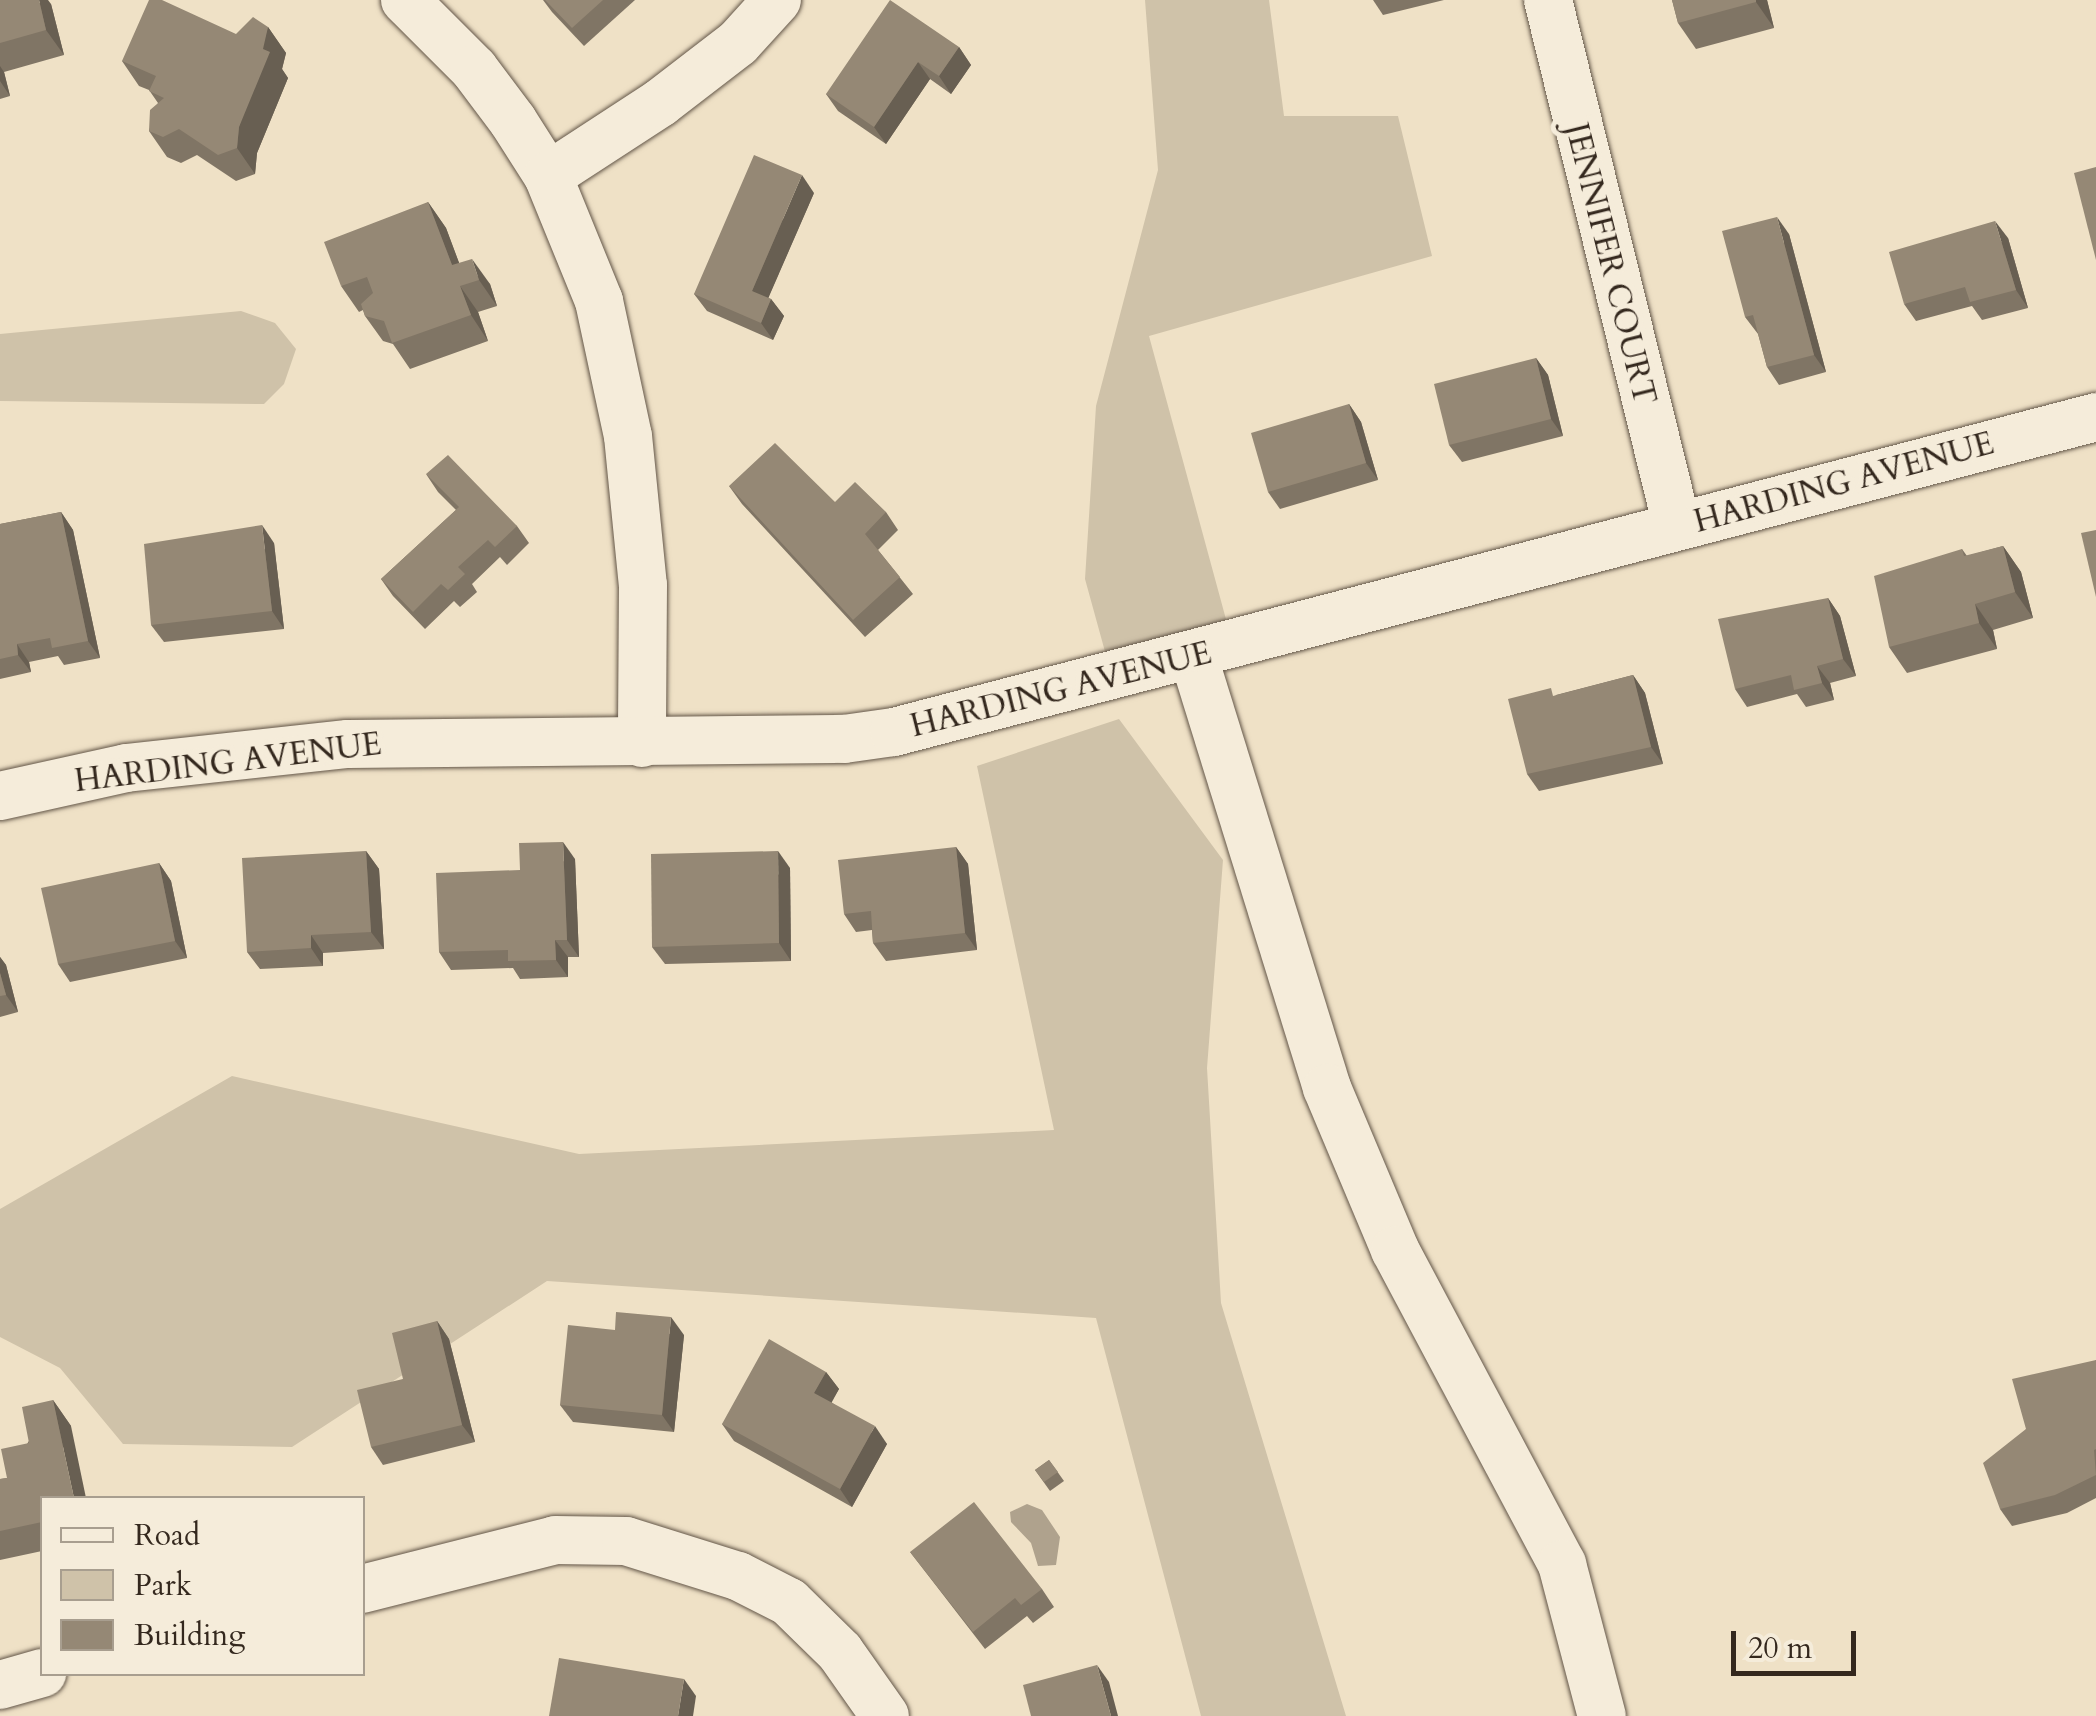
<!DOCTYPE html>
<style>
body{margin:0}
#map{position:relative;width:2096px;height:1716px;overflow:hidden;background:#efe1c6;font-family:Cardo,serif}
div>[style]{position:absolute}
[style*='--x']{left:calc(var(--x)*1px);top:calc(var(--y)*1px);width:calc(var(--w)*1px);rotate:calc(var(--a)*1deg)}
.green>*{inset:0;background:#cfc2a9}
.water>*{inset:0;background:#afa28d}
.roads{filter:drop-shadow(0 0 2px #635648) drop-shadow(0 0 2px #635648)}
.street>*{height:48px;margin:-24px;padding:0 24px;transform-origin:24px;border-radius:24px;background:#f5ecda}
.wall>*{inset:0;background:#807565}
.shaded-wall>*{inset:0;background:#685f52}
.building>*{inset:0;background:#958875}
span{translate:-50% -50%;white-space:nowrap;text-align:center;line-height:1.15;-webkit-text-stroke:10px #f5ecda;paint-order:stroke}
.street-label{font-size:32px;color:#34281e}
.legend{position:absolute;left:40px;top:1496px;width:325px;height:180px;box-sizing:border-box;background:#f5ecda;border:2px solid #a89e8f;margin:0;padding:12px 18px;list-style:none;font-size:30px;color:#34281e}
.legend li{display:flex;align-items:center;gap:20px;height:50px}
.legend b{width:50px;border:2px solid #a89e8f}
.scale{position:absolute;left:1731px;top:1631px;width:125px;height:45px;box-sizing:border-box;border:5px solid #34281e;border-top:0;padding-left:12px;font-size:30px;line-height:35px;white-space:nowrap;color:#34281e;-webkit-text-stroke:8px #f5ecda;paint-order:stroke}
</style>
<div id="map">
<div class="green">
<div style="clip-path:polygon(1145px 0,1269px 0,1284px 116px,1398px 116px,1432px 256px,1149px 336px,1233px 645px,1112px 677px,1085px 579px,1096px 406px,1158px 170px)"></div>
<div style="clip-path:polygon(241px 311px,275px 323px,296px 349px,284px 384px,264px 404px,0 401px,0 334px)"></div>
<div style="clip-path:polygon(1119px 719px,1223px 860px,1207px 1068px,1221px 1303px,1346px 1716px,1201px 1716px,1096px 1318px,547px 1281px,292px 1447px,123px 1444px,60px 1368px,0 1337px,0 1209px,232px 1076px,579px 1154px,1054px 1130px,977px 766px)"></div>
</div>
<div class="water">
<div style="clip-path:polygon(1027px 1504px,1042px 1510px,1060px 1537px,1056px 1565px,1038px 1566px,1031px 1543px,1011px 1522px,1010px 1512px)"></div>
</div>
<div class="roads">
<div class="street">
<div style="--x:405;--y:0;--w:98;--a:45"></div>
<div style="--x:474;--y:69;--w:65;--a:53.1"></div>
<div style="--x:513;--y:121;--w:65;--a:57.5"></div>
<div style="--x:548;--y:176;--w:135;--a:67.8"></div>
<div style="--x:599;--y:301;--w:138;--a:77.9"></div>
<div style="--x:628;--y:436;--w:150;--a:84.3"></div>
<div style="--x:643;--y:585;--w:158;--a:90.4"></div>
<div style="--x:1548;--y:0;--w:542;--a:76.22"></div>
<div style="--x:548;--y:176;--w:134;--a:-33.1"></div>
<div style="--x:660;--y:103;--w:98;--a:-37.6"></div>
<div style="--x:738;--y:43;--w:58;--a:-47.8"></div>
<div style="--x:1193;--y:655;--w:453;--a:72.8"></div>
<div style="--x:1327;--y:1088;--w:176;--a:67.2"></div>
<div style="--x:1395;--y:1250;--w:356;--a:62"></div>
<div style="--x:1562;--y:1564;--w:157;--a:75.3"></div>
<div style="--x:0;--y:796;--w:129;--a:-12.5"></div>
<div style="--x:126;--y:768;--w:223;--a:-6.2"></div>
<div style="--x:348;--y:744;--w:496;--a:-0.6"></div>
<div style="--x:844;--y:739;--w:50;--a:-8"></div>
<div style="--x:894;--y:732;--w:1243;--a:-14.68"></div>
<div style="--x:362;--y:1589;--w:199;--a:-14.2"></div>
<div style="--x:555;--y:1540;--w:71;--a:0.8"></div>
<div style="--x:626;--y:1541;--w:117;--a:17.4"></div>
<div style="--x:738;--y:1576;--w:57;--a:27"></div>
<div style="--x:789;--y:1602;--w:71;--a:44.4"></div>
<div style="--x:840;--y:1652;--w:78;--a:54.9"></div>
<div style="--x:0;--y:1685;--w:44;--a:-15.9"></div>
</div>
</div>
<div class="wall">
<div style="clip-path:polygon(0 0,51px 4px,64px 55px,4px 72px,10px 96px,0 99px)"></div>
<div style="clip-path:polygon(543px 0,635px 0,584px 46px,552px 12px)"></div>
<div style="clip-path:polygon(1373px 0,1444px 0,1383px 15px)"></div>
<div style="clip-path:polygon(1672px 0,1767px 0,1774px 28px,1696px 49px,1678px 23px)"></div>
<div style="clip-path:polygon(268px 27px,286px 53px,282px 69px,288px 78px,257px 153px,255px 174px,236px 181px,197px 155px,181px 163px,167px 157px,149px 131px,158px 103px,149px 90px,139px 86px,122px 61px)"></div>
<div style="clip-path:polygon(959px 47px,971px 65px,951px 94px,930px 79px,886px 144px,838px 111px,826px 94px)"></div>
<div style="clip-path:polygon(814px 193px,768px 298px,771px 299px,784px 316px,773px 340px,707px 311px,694px 294px)"></div>
<div style="clip-path:polygon(428px 202px,446px 228px,459px 263px,490px 284px,497px 306px,478px 312px,488px 341px,410px 369px,393px 344px,383px 341px,365px 316px,363px 310px,359px 312px,341px 286px)"></div>
<div style="clip-path:polygon(1789px 234px,1826px 372px,1779px 385px,1767px 367px,1758px 334px,1745px 317px)"></div>
<div style="clip-path:polygon(2008px 238px,2028px 308px,1982px 320px,1972px 306px,1916px 321px,1904px 304px)"></div>
<div style="clip-path:polygon(1536px 358px,1548px 375px,1563px 436px,1462px 462px,1449px 445px)"></div>
<div style="clip-path:polygon(1349px 404px,1361px 422px,1378px 480px,1280px 509px,1268px 492px)"></div>
<div style="clip-path:polygon(426px 474px,517px 526px,529px 543px,507px 565px,500px 557px,472px 584px,477px 592px,460px 607px,454px 601px,425px 629px,393px 596px,381px 579px,456px 510px,438px 492px)"></div>
<div style="clip-path:polygon(729px 486px,835px 502px,886px 512px,898px 530px,878px 550px,913px 594px,865px 637px,742px 504px)"></div>
<div style="clip-path:polygon(61px 512px,73px 530px,100px 658px,64px 665px,58px 656px,29px 662px,31px 672px,0 679px,0 524px)"></div>
<div style="clip-path:polygon(274px 543px,284px 629px,164px 642px,151px 625px)"></div>
<div style="clip-path:polygon(2003px 546px,2021px 572px,2033px 618px,1993px 630px,1997px 649px,1907px 673px,1889px 647px,1962px 549px,1967px 556px)"></div>
<div style="clip-path:polygon(1828px 598px,1840px 616px,1856px 676px,1830px 683px,1834px 700px,1806px 707px,1797px 694px,1747px 707px,1735px 689px)"></div>
<div style="clip-path:polygon(1633px 675px,1645px 693px,1663px 764px,1539px 791px,1527px 774px,1556px 695px)"></div>
<div style="clip-path:polygon(956px 847px,968px 864px,977px 950px,886px 961px,873px 943px,872px 930px,856px 932px,844px 914px)"></div>
<div style="clip-path:polygon(366px 851px,379px 869px,384px 949px,323px 953px,323px 966px,260px 969px,247px 952px)"></div>
<div style="clip-path:polygon(575px 859px,579px 957px,568px 957px,568px 977px,520px 979px,513px 968px,451px 970px,439px 952px,520px 870px)"></div>
<div style="clip-path:polygon(159px 863px,171px 881px,187px 958px,70px 982px,58px 964px)"></div>
<div style="clip-path:polygon(790px 868px,791px 961px,665px 964px,652px 947px)"></div>
<div style="clip-path:polygon(0 957px,6px 965px,18px 1012px,0 1017px)"></div>
<div style="clip-path:polygon(437px 1321px,449px 1339px,475px 1442px,383px 1465px,371px 1447px,403px 1379px)"></div>
<div style="clip-path:polygon(615px 1330px,684px 1335px,674px 1432px,573px 1422px,560px 1405px)"></div>
<div style="clip-path:polygon(2096px 1360px,2096px 1498px,2067px 1513px,2012px 1526px,2000px 1509px,2026px 1429px)"></div>
<div style="clip-path:polygon(826px 1372px,839px 1389px,831px 1402px,887px 1444px,852px 1507px,734px 1441px,722px 1424px)"></div>
<div style="clip-path:polygon(53px 1400px,71px 1426px,42px 1498px,42px 1551px,0 1560px,0 1479px,7px 1478px)"></div>
<div style="clip-path:polygon(1049px 1460px,1064px 1481px,1050px 1491px,1035px 1470px)"></div>
<div style="clip-path:polygon(910px 1552px,1042px 1589px,1054px 1607px,1033px 1623px,1027px 1616px,985px 1649px)"></div>
</div>
<div class="shaded-wall">
<div style="clip-path:polygon(39px 0,48px 0,51px 4px,64px 55px,46px 30px)"></div>
<div style="clip-path:polygon(1756px 0,1767px 0,1774px 28px,1756px 2px)"></div>
<div style="clip-path:polygon(268px 27px,286px 53px,282px 69px,288px 78px,257px 153px,255px 174px,237px 148px,239px 127px)"></div>
<div style="clip-path:polygon(959px 47px,971px 65px,951px 94px,939px 76px)"></div>
<div style="clip-path:polygon(918px 62px,930px 79px,886px 144px,874px 127px)"></div>
<div style="clip-path:polygon(0 66px,4px 72px,10px 96px,0 81px)"></div>
<div style="clip-path:polygon(802px 175px,814px 193px,764px 308px,752px 291px)"></div>
<div style="clip-path:polygon(428px 202px,446px 228px,467px 284px,452px 265px)"></div>
<div style="clip-path:polygon(1777px 217px,1789px 234px,1826px 372px,1814px 355px)"></div>
<div style="clip-path:polygon(1995px 221px,2008px 238px,2028px 308px,2016px 290px)"></div>
<div style="clip-path:polygon(472px 259px,490px 284px,497px 306px,479px 280px)"></div>
<div style="clip-path:polygon(460px 286px,478px 312px,488px 341px,471px 315px)"></div>
<div style="clip-path:polygon(771px 299px,784px 316px,773px 340px,761px 323px)"></div>
<div style="clip-path:polygon(1536px 358px,1548px 375px,1563px 436px,1551px 419px)"></div>
<div style="clip-path:polygon(1349px 404px,1361px 422px,1378px 480px,1366px 463px)"></div>
<div style="clip-path:polygon(61px 512px,73px 530px,100px 658px,88px 641px)"></div>
<div style="clip-path:polygon(262px 525px,274px 543px,284px 629px,272px 611px)"></div>
<div style="clip-path:polygon(2003px 546px,2021px 572px,2033px 618px,2015px 592px)"></div>
<div style="clip-path:polygon(1828px 598px,1840px 616px,1856px 676px,1843px 659px)"></div>
<div style="clip-path:polygon(1975px 604px,1993px 630px,1997px 649px,1979px 623px)"></div>
<div style="clip-path:polygon(17px 644px,29px 662px,31px 672px,18px 655px)"></div>
<div style="clip-path:polygon(1817px 666px,1830px 683px,1834px 700px,1822px 683px)"></div>
<div style="clip-path:polygon(1633px 675px,1645px 693px,1663px 764px,1651px 747px)"></div>
<div style="clip-path:polygon(563px 842px,575px 859px,579px 957px,567px 940px)"></div>
<div style="clip-path:polygon(956px 847px,968px 864px,977px 950px,965px 933px)"></div>
<div style="clip-path:polygon(366px 851px,379px 869px,384px 949px,371px 932px)"></div>
<div style="clip-path:polygon(778px 851px,790px 868px,791px 961px,779px 943px)"></div>
<div style="clip-path:polygon(159px 863px,171px 881px,187px 958px,175px 941px)"></div>
<div style="clip-path:polygon(311px 935px,323px 953px,323px 966px,311px 948px)"></div>
<div style="clip-path:polygon(555px 940px,568px 957px,568px 977px,556px 960px)"></div>
<div style="clip-path:polygon(0 957px,6px 965px,18px 1012px,6px 995px,0 973px)"></div>
<div style="clip-path:polygon(671px 1317px,684px 1335px,674px 1432px,662px 1415px)"></div>
<div style="clip-path:polygon(437px 1321px,449px 1339px,475px 1442px,462px 1425px)"></div>
<div style="clip-path:polygon(826px 1372px,839px 1389px,827px 1411px,814px 1393px)"></div>
<div style="clip-path:polygon(53px 1400px,71px 1426px,86px 1498px,74px 1498px)"></div>
<div style="clip-path:polygon(875px 1426px,887px 1444px,852px 1507px,840px 1489px)"></div>
<div style="clip-path:polygon(1097px 1665px,1109px 1682px,1118px 1716px,1111px 1716px)"></div>
<div style="clip-path:polygon(684px 1679px,696px 1696px,693px 1716px,678px 1716px)"></div>
</div>
<div class="building">
<div style="clip-path:polygon(0 0,39px 0,46px 30px,0 43px)"></div>
<div style="clip-path:polygon(149px 0,162px 0,236px 34px,253px 17px,268px 27px,263px 49px,270px 52px,239px 127px,237px 148px,218px 155px,179px 129px,163px 137px,149px 131px,150px 110px,164px 98px,149px 91px,156px 76px,122px 61px)"></div>
<div style="clip-path:polygon(545px 0,603px 0,572px 28px)"></div>
<div style="clip-path:polygon(890px 0,959px 47px,939px 76px,918px 62px,874px 127px,826px 94px)"></div>
<div style="clip-path:polygon(1672px 0,1756px 0,1756px 2px,1678px 23px)"></div>
<div style="clip-path:polygon(754px 155px,802px 175px,752px 291px,771px 299px,761px 323px,694px 294px)"></div>
<div style="clip-path:polygon(2096px 167px,2096px 260px,2074px 173px)"></div>
<div style="clip-path:polygon(428px 202px,452px 265px,472px 259px,479px 280px,460px 286px,471px 315px,392px 343px,384px 321px,365px 316px,361px 304px,373px 293px,367px 277px,341px 286px,324px 242px)"></div>
<div style="clip-path:polygon(1777px 217px,1814px 355px,1767px 367px,1753px 315px,1745px 317px,1722px 231px)"></div>
<div style="clip-path:polygon(1995px 221px,2016px 290px,1970px 302px,1965px 287px,1904px 304px,1889px 252px)"></div>
<div style="clip-path:polygon(1536px 358px,1551px 419px,1449px 445px,1434px 384px)"></div>
<div style="clip-path:polygon(1349px 404px,1366px 463px,1268px 492px,1251px 433px)"></div>
<div style="clip-path:polygon(775px 443px,835px 502px,855px 482px,886px 512px,865px 534px,900px 577px,853px 620px,729px 486px)"></div>
<div style="clip-path:polygon(448px 455px,517px 526px,495px 547px,488px 540px,458px 567px,465px 574px,448px 590px,441px 584px,413px 612px,381px 579px,459px 507px,426px 474px)"></div>
<div style="clip-path:polygon(61px 512px,88px 641px,52px 648px,50px 638px,17px 644px,18px 655px,0 659px,0 524px)"></div>
<div style="clip-path:polygon(262px 525px,272px 611px,151px 625px,144px 544px)"></div>
<div style="clip-path:polygon(2096px 530px,2096px 597px,2081px 533px)"></div>
<div style="clip-path:polygon(2003px 546px,2015px 592px,1975px 604px,1979px 623px,1889px 647px,1874px 576px,1962px 549px,1964px 556px)"></div>
<div style="clip-path:polygon(1828px 598px,1843px 659px,1817px 666px,1822px 683px,1794px 690px,1791px 675px,1735px 689px,1718px 619px)"></div>
<div style="clip-path:polygon(1633px 675px,1651px 747px,1527px 774px,1508px 699px,1551px 688px,1553px 696px)"></div>
<div style="clip-path:polygon(563px 842px,567px 940px,555px 940px,556px 960px,508px 961px,508px 950px,439px 952px,436px 873px,520px 870px,519px 843px)"></div>
<div style="clip-path:polygon(956px 847px,965px 933px,873px 943px,871px 911px,844px 914px,838px 860px)"></div>
<div style="clip-path:polygon(366px 851px,371px 932px,311px 935px,311px 948px,247px 952px,242px 858px)"></div>
<div style="clip-path:polygon(778px 851px,779px 943px,652px 947px,651px 854px)"></div>
<div style="clip-path:polygon(159px 863px,175px 941px,58px 964px,41px 888px)"></div>
<div style="clip-path:polygon(0 973px,6px 995px,0 996px)"></div>
<div style="clip-path:polygon(616px 1312px,671px 1317px,662px 1415px,560px 1405px,568px 1325px,615px 1330px)"></div>
<div style="clip-path:polygon(437px 1321px,462px 1425px,371px 1447px,357px 1390px,403px 1379px,392px 1333px)"></div>
<div style="clip-path:polygon(769px 1339px,826px 1372px,814px 1393px,875px 1426px,840px 1489px,722px 1424px)"></div>
<div style="clip-path:polygon(2096px 1360px,2096px 1449px,2094px 1450px,2096px 1475px,2055px 1495px,2000px 1509px,1983px 1463px,2026px 1429px,2012px 1379px)"></div>
<div style="clip-path:polygon(53px 1400px,74px 1498px,42px 1498px,42px 1522px,0 1531px,0 1479px,7px 1478px,1px 1449px,29px 1443px,22px 1407px)"></div>
<div style="clip-path:polygon(1049px 1460px,1058px 1472px,1044px 1482px,1035px 1470px)"></div>
<div style="clip-path:polygon(974px 1502px,1042px 1589px,1021px 1605px,1015px 1598px,973px 1632px,910px 1552px)"></div>
<div style="clip-path:polygon(559px 1658px,684px 1679px,678px 1716px,549px 1716px)"></div>
<div style="clip-path:polygon(1097px 1665px,1111px 1716px,1031px 1716px,1023px 1685px)"></div>
</div>
<div class="street-label">
<span style="left:1610px;top:264px;rotate:76deg">JENNIFER COURT</span>
<span style="left:1844px;top:483px;rotate:-15deg">HARDING AVENUE</span>
<span style="left:1061px;top:690px;rotate:-14deg">HARDING AVENUE</span>
<span style="left:228px;top:763px;rotate:-7deg">HARDING AVENUE</span>
</div>
<ul class="legend">
<li><b style="height:12px;background:#f5ecda"></b>Road</li>
<li><b style="height:28px;background:#cfc2a9"></b>Park</li>
<li><b style="height:28px;background:#958875"></b>Building</li>
</ul>
<div class="scale">20 m</div>
</div>
